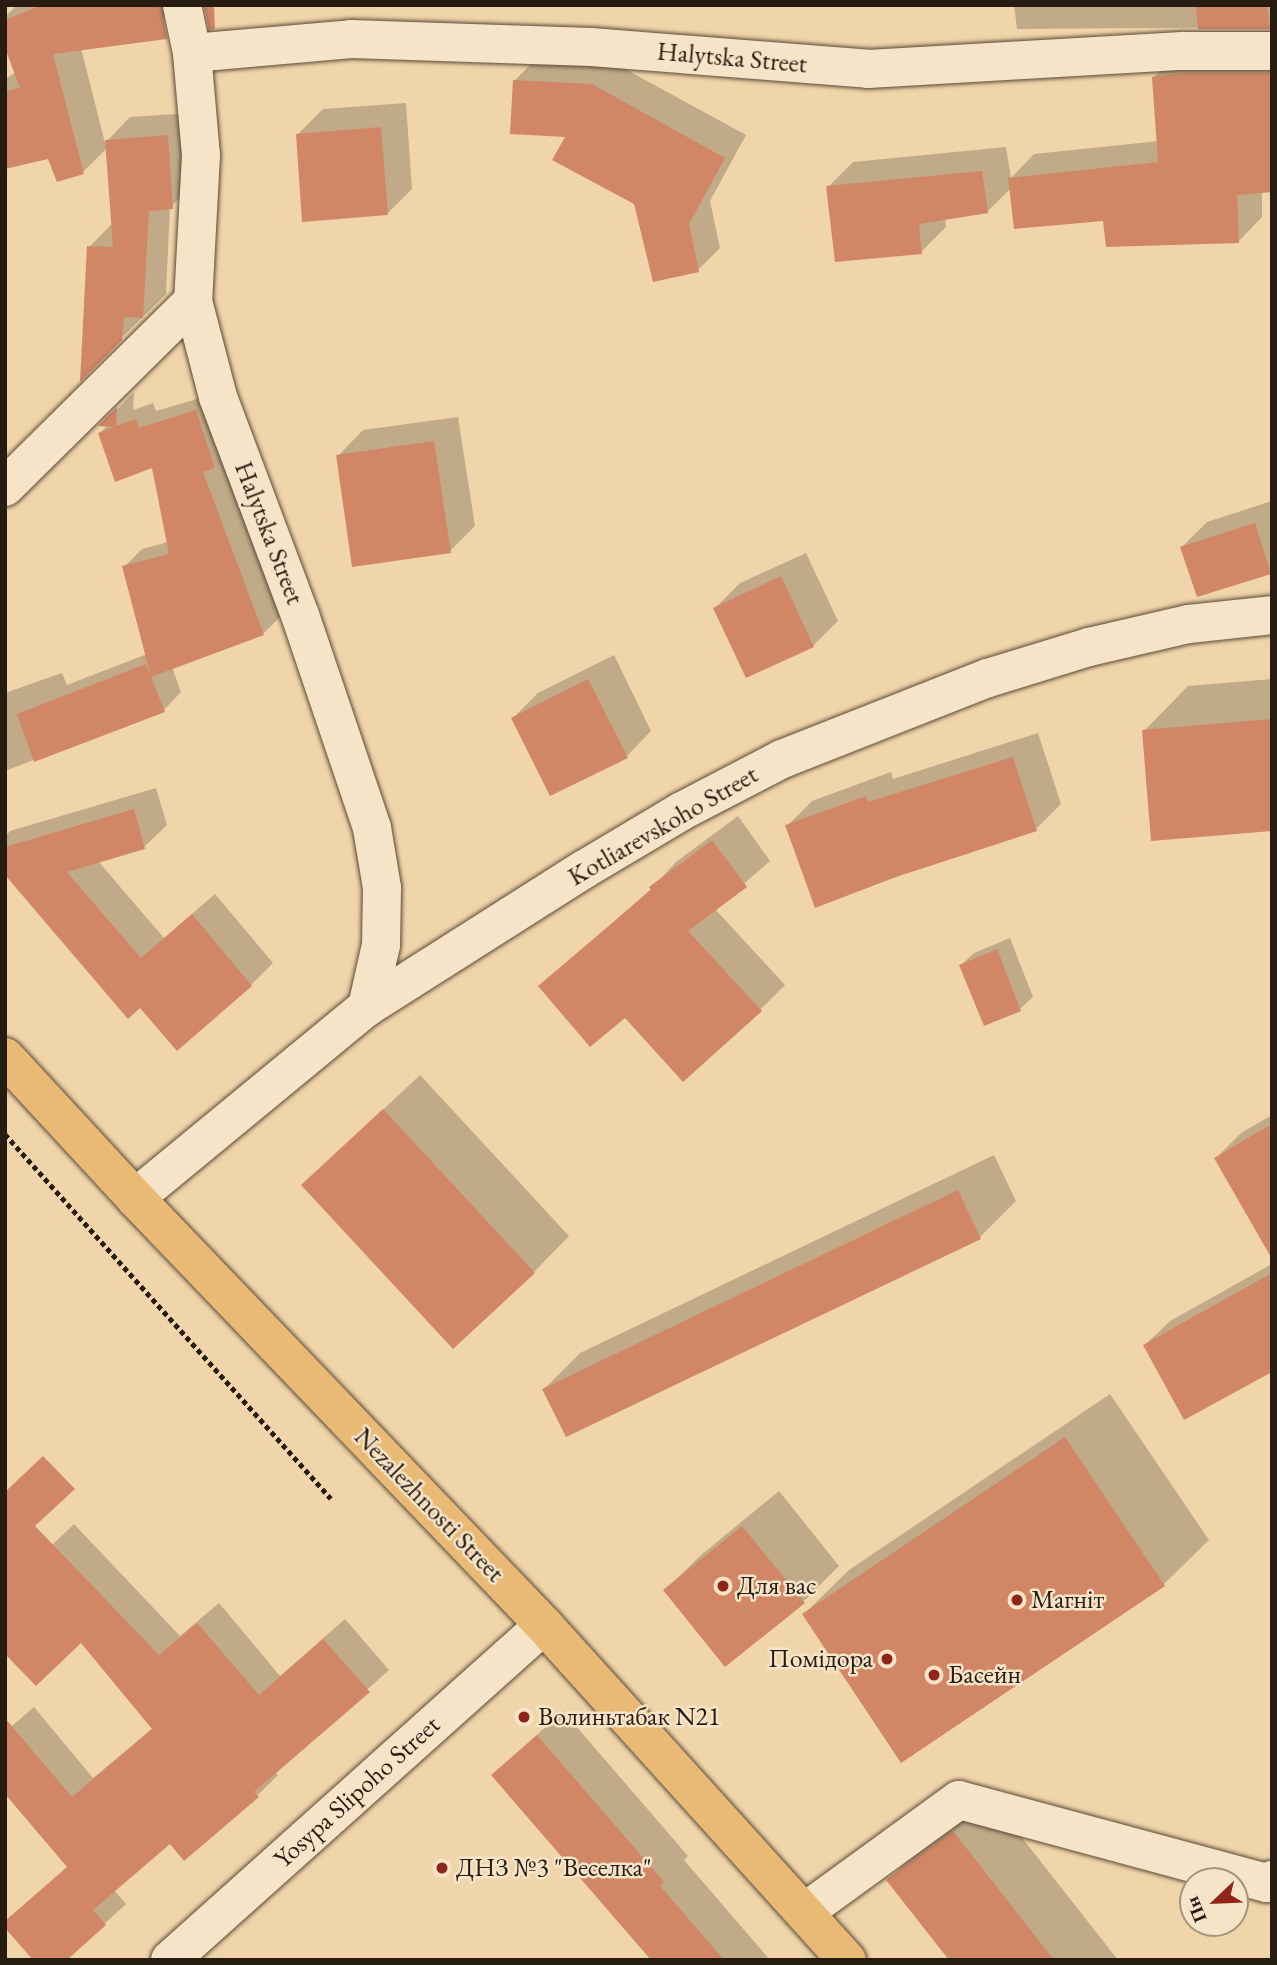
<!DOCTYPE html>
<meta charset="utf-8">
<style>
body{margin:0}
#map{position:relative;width:1277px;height:1965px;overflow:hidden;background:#f1d5aa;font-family:"EB Garamond",serif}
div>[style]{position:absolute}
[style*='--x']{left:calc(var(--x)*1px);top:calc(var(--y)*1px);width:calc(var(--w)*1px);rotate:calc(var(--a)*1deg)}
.shadow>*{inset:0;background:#0003}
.building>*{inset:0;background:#d18766}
.path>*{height:4.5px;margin-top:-2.25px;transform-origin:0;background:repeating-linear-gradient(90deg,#271c12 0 5px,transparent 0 8.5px)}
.roads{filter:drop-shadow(0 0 2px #5a4a38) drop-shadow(0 0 2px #5a4a38)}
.minor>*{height:38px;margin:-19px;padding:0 19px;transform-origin:19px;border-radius:19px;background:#f6e4c8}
.major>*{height:38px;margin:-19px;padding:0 19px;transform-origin:19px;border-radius:19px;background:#e8ba75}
.dots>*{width:19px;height:19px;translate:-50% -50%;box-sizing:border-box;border:4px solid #f6e4c8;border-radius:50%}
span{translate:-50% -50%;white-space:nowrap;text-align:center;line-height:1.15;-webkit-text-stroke:5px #f6e4c8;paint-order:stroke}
.street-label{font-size:26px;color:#271c12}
.poi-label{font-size:26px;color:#271c12}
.left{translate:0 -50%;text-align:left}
.right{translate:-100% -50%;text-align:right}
.frame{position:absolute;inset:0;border:7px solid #271c12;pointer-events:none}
.north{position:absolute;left:1179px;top:1867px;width:70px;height:70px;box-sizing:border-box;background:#f6e4c8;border:2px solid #a3947f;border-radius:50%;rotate:247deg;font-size:19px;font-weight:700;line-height:28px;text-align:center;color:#271c12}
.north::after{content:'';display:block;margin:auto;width:24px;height:32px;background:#8f2418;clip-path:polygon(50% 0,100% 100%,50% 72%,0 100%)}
</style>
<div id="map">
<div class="shadow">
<div style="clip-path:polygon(17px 5px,164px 5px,165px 17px,142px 40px,81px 48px,105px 143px,130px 117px,191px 113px,196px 184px,170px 207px,166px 294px,82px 377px,89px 247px,113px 223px,108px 147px,83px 172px,49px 157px,5px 167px,5px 79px,16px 72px,5px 43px,5px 17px)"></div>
<div style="clip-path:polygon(1014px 5px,1272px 5px,1272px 25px,1269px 27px,1017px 29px)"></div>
<div style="clip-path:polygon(1272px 49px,1272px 190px,1262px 191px,1262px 217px,1238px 242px,1105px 219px,1011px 188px,988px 211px,945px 218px,946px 227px,921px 252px,828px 187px,853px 162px,1006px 147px,1011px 178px,1034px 154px,1159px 141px,1154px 77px,1178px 53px)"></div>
<div style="clip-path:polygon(536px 59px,614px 63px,746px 135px,710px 201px,720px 248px,698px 270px,514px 81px)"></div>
<div style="clip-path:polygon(406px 103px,412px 189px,387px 214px,298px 134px,323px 109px)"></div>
<div style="clip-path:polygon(134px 392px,133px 410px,153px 403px,156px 411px,214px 394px,281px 616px,263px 634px,172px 667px,181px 692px,164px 710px,5px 771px,5px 693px,62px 673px,67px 685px,147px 654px,124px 567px,142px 549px,168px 542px,153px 466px,100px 433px,108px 425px,102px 425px)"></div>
<div style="clip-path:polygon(458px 417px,475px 526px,450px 551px,338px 456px,363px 430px)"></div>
<div style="clip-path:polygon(1272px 501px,1272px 571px,1198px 595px,1182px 547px,1207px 522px)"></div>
<div style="clip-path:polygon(806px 553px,838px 621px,813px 646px,715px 608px,740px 583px)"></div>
<div style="clip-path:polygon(614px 655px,651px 731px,627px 756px,513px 718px,538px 693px)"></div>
<div style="clip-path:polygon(1272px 679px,1272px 829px,1144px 731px,1188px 686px)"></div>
<div style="clip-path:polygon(1038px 733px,1061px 804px,1036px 829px,895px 875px,787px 826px,812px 801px,891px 772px,893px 779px)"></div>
<div style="clip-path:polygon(156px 788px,167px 825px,144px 847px,98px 861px,164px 938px,215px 894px,273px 963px,251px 985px,140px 1006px,5px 873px,5px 837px,10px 831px)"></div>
<div style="clip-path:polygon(738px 816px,770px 861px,715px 909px,785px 985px,760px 1010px,625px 1016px,541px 986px,652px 888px,676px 862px)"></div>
<div style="clip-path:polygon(1010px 938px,1033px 997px,1020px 1009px,961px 965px,974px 953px)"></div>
<div style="clip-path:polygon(420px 1075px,569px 1236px,534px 1272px,303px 1185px)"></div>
<div style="clip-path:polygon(1272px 1115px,1272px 1255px,1216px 1158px,1241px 1133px)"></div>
<div style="clip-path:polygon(994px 1155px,1016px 1201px,980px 1237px,567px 1435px,544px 1389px,580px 1353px)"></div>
<div style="clip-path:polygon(1272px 1264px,1272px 1370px,1145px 1345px,1170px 1321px)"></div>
<div style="clip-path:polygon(1110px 1394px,1209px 1540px,1164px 1584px,902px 1761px,804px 1614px,849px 1570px)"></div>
<div style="clip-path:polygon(779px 1491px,839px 1566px,804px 1601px,726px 1665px,665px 1590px,701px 1555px)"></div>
<div style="clip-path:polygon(74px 1524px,180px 1636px,219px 1603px,280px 1676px,345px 1619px,389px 1670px,275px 1772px,278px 1775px,257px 1796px,170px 1841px,114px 1890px,126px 1904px,65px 1960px,69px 1866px,5px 1732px,34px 1707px,93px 1778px,153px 1728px,81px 1640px,5px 1590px)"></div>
<div style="clip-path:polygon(563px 1711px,688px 1856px,684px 1860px,770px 1960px,653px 1960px,493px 1775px)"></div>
<div style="clip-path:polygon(990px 1797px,1118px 1960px,951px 1960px,888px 1880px,924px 1845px)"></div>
</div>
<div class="building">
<div style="clip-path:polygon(42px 5px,161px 5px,167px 39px,53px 54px,84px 174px,57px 182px,48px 159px,5px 169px,5px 91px,20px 88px,5px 48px,5px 20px)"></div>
<div style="clip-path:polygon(204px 5px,214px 5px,215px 29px,209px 30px)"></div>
<div style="clip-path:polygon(1196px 5px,1267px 5px,1270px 29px,1198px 29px)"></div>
<div style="clip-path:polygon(1183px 73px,1272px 73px,1272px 192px,1237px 195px,1239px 243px,1106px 247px,1103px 221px,1014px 229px,1008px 178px,1158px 162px,1152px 77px)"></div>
<div style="clip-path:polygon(513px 80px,592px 84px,725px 158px,689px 224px,699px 272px,653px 282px,634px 204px,552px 160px,565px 137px,510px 134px)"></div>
<div style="clip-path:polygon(381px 127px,388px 215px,302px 222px,296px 134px)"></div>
<div style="clip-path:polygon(168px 135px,173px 209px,149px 211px,143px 318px,124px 317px,122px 340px,80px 382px,87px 246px,113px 247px,105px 140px)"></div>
<div style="clip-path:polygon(982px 171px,988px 213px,919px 224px,922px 254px,835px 262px,826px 186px)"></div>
<div style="clip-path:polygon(117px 407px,116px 426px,136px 419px,139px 428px,196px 410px,215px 468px,203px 472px,264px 635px,151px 677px,122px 566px,169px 554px,152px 468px,115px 482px,98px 433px,114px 427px,98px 426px)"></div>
<div style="clip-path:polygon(434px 441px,451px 553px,352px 567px,336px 455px)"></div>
<div style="clip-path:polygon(1255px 523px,1271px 574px,1197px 597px,1180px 547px)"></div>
<div style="clip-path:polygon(781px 576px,814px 647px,746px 678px,713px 608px)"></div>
<div style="clip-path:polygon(146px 664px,165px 712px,34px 762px,17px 714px)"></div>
<div style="clip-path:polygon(588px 679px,628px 758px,550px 796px,511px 718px)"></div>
<div style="clip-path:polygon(1272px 719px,1272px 831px,1151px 841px,1142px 730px)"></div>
<div style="clip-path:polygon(1013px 757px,1037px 831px,896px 877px,815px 908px,785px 825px,866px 796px,868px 802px)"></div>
<div style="clip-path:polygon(134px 809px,145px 849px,67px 872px,141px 958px,192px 914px,252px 986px,177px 1051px,140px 1008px,128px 1019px,5px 875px,5px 847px)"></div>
<div style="clip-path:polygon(712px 840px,747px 887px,688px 931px,762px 1011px,683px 1082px,625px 1018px,590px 1047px,538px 986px,651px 890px,649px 887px)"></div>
<div style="clip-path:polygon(997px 949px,1021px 1011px,984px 1026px,959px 965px)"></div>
<div style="clip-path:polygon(383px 1109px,535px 1273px,453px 1349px,301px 1185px)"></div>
<div style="clip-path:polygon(1272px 1124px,1272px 1259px,1214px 1158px)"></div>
<div style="clip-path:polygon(958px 1190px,981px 1239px,566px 1437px,542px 1389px)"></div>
<div style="clip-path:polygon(1272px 1273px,1272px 1372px,1184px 1420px,1143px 1345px)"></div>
<div style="clip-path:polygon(1065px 1437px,1165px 1586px,901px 1763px,802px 1614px)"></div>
<div style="clip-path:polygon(43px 1456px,75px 1489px,35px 1526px,159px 1655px,197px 1623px,259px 1695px,323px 1639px,370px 1692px,254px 1792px,259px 1797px,184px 1861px,170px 1844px,93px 1910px,106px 1925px,67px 1960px,33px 1960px,5px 1928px,5px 1921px,67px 1867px,5px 1794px,5px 1718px,72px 1797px,152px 1729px,81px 1643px,36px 1686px,5px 1654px,5px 1492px)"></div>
<div style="clip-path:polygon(742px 1526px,805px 1603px,725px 1667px,663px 1590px)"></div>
<div style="clip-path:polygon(537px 1735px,664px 1882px,660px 1886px,724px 1960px,651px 1960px,491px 1775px)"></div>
<div style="clip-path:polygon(953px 1831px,1054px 1960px,949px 1960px,886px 1880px)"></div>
</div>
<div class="path">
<div style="--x:5;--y:1134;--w:489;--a:48.2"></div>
</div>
<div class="roads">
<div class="minor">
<div style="--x:182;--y:5;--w:49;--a:78.2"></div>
<div style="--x:192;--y:53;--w:102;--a:85"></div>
<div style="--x:201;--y:155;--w:146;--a:93.1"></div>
<div style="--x:193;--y:301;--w:99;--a:75.4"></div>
<div style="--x:218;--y:397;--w:233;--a:69.4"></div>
<div style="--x:300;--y:615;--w:225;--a:71.3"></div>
<div style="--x:372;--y:828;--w:61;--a:80.5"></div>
<div style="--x:382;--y:888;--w:57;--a:91"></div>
<div style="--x:381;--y:945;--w:64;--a:102.7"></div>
<div style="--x:192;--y:53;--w:160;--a:-5"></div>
<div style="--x:351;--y:39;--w:240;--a:1.9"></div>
<div style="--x:591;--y:47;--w:278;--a:4.5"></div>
<div style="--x:868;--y:69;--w:315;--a:-3.3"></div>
<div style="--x:1182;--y:51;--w:90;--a:0"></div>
<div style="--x:5;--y:487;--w:264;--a:-44.7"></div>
<div style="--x:135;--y:1198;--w:301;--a:-39.5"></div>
<div style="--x:367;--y:1007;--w:256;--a:-32.4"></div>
<div style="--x:583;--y:870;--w:115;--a:-30.8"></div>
<div style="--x:682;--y:811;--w:113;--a:-27.5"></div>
<div style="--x:782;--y:759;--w:221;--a:-21.5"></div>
<div style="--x:988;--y:678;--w:106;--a:-17.1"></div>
<div style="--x:1089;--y:647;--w:103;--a:-13"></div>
<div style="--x:1189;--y:624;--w:83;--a:-6.2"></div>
<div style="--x:806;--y:1911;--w:189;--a:-36"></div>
<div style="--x:959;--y:1800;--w:319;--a:15.1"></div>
<div style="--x:1267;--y:1883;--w:6;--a:-31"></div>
<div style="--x:170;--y:1960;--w:502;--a:-41.85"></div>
</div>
<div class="major">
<div style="--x:5;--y:1057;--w:192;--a:47.3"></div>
<div style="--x:135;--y:1198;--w:591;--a:46.23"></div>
<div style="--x:544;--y:1625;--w:452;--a:47.9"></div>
</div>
</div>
<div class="dots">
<div style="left:723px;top:1586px;background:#8f2418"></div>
<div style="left:1017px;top:1600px;background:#8f2418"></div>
<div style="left:887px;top:1659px;background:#8f2418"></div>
<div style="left:934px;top:1675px;background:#8f2418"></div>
<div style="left:524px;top:1717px;background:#8f2418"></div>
<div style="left:442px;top:1868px;background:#8f2418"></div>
</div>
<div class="street-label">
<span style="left:732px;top:58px;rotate:5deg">Halytska Street</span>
<span style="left:269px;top:533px;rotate:69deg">Halytska Street</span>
<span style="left:663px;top:826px;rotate:-30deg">Kotliarevskoho Street</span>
<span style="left:429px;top:1505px;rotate:46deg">Nezalezhnosti Street</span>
<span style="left:357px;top:1792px;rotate:-42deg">Yosypa Slipoho Street</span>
</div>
<div class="poi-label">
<span class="left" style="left:737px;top:1586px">Для вас</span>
<span class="left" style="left:1031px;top:1600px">Магніт</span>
<span class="right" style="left:873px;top:1659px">Помідора</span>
<span class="left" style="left:948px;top:1675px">Басейн</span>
<span class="left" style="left:538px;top:1717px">Волиньтабак N21</span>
<span class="left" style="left:456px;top:1868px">ДНЗ №3 "Веселка"</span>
</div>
<div class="frame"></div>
<div class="north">Пн</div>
</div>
